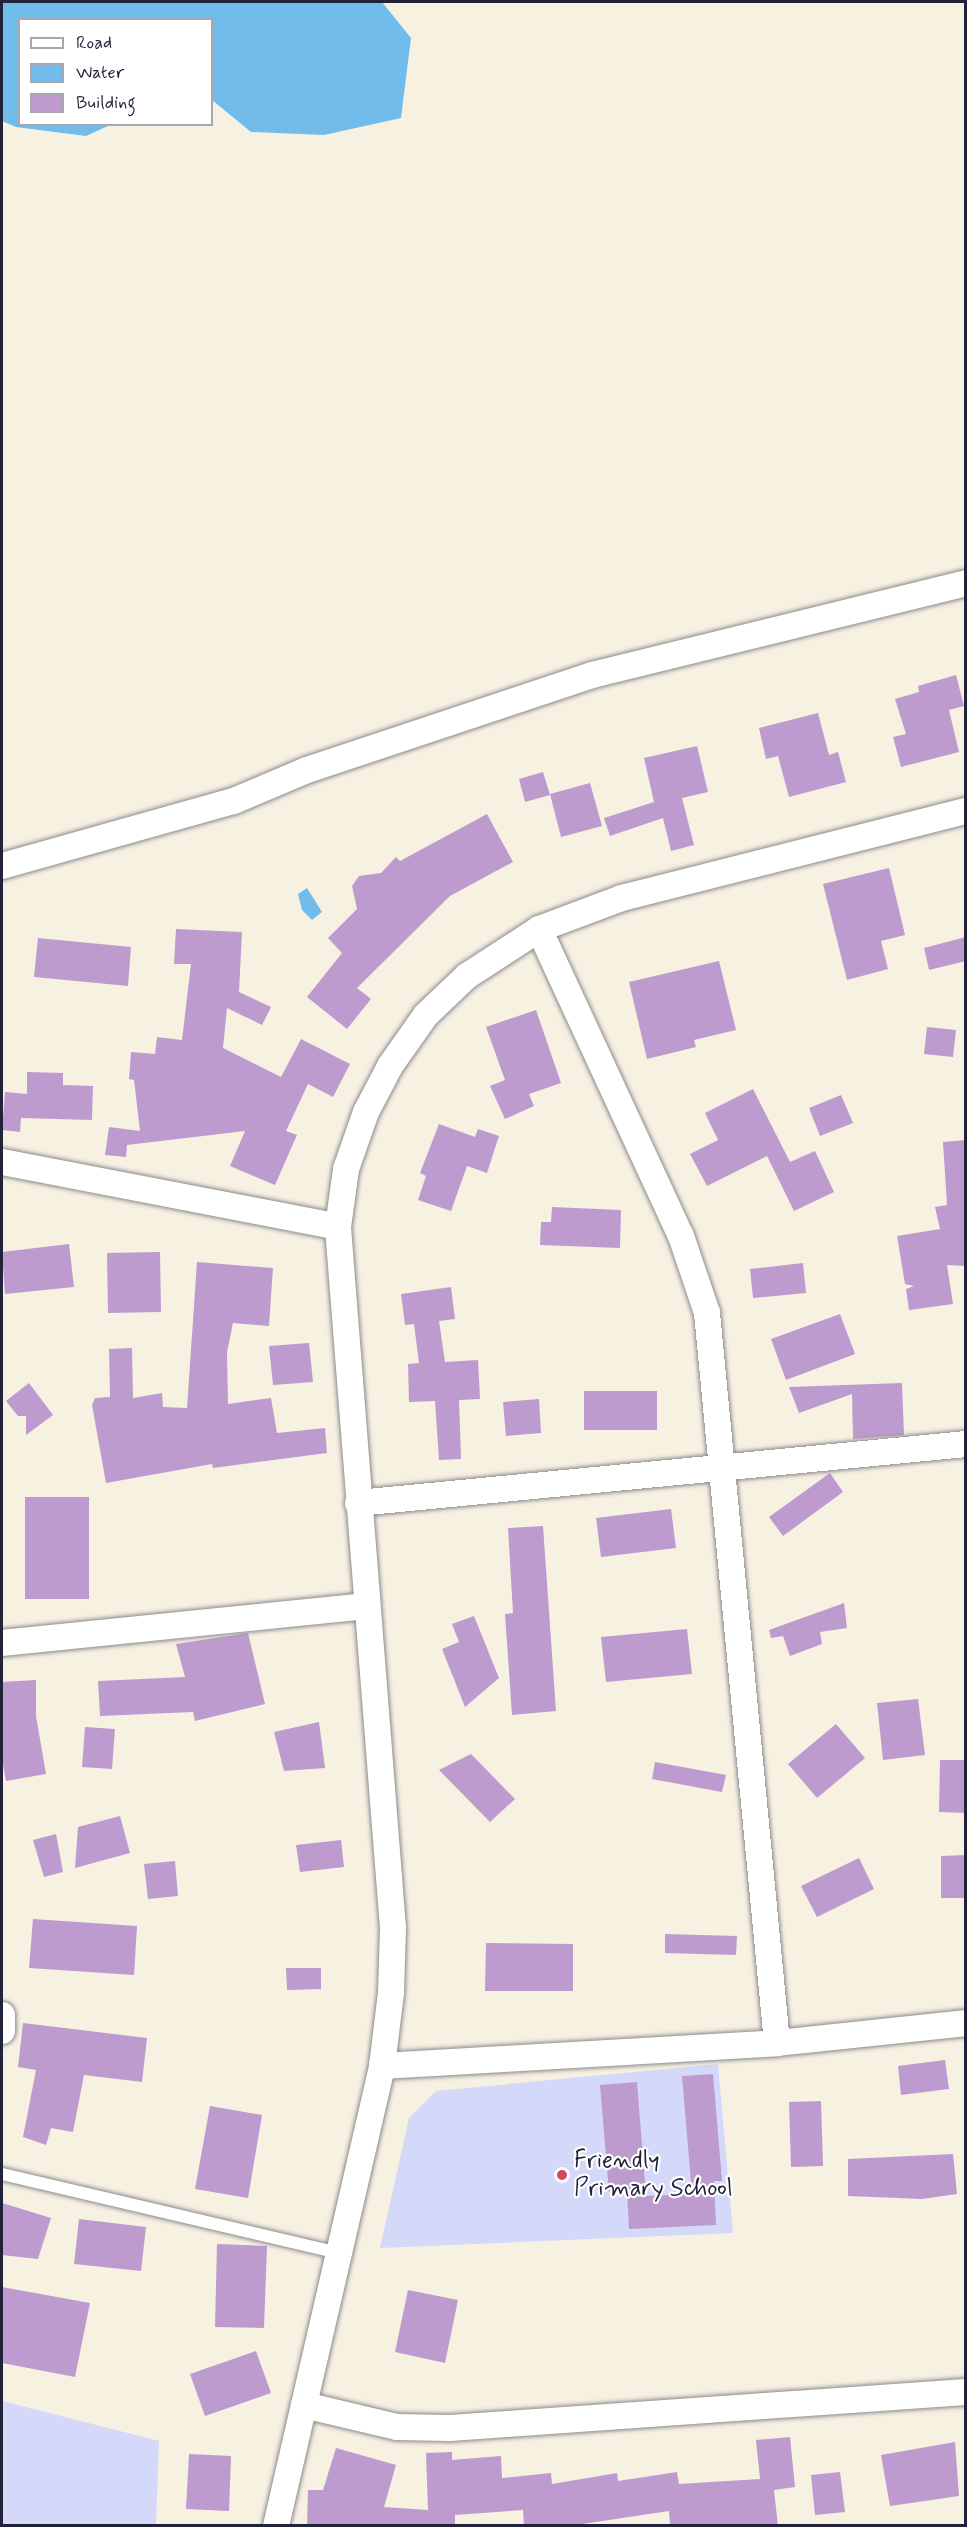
<!DOCTYPE html>
<style>
body{margin:0}
#map{position:relative;width:967px;height:2527px;overflow:hidden;background:#f7f1e2;font-family:Mynerve,sans-serif}
div>[style]{position:absolute}
[style*='--x']{left:calc(var(--x)*1px);top:calc(var(--y)*1px);width:calc(var(--w)*1px);rotate:calc(var(--a)*1deg)}
.built>*{inset:0;background:#d4d8f9}
.water>*{inset:0;background:#72bceb}
.building>*{inset:0;background:#bd9bce}
.roads{filter:drop-shadow(0 0 2px #8c8a8e) drop-shadow(0 0 2px #8c8a8e)}
.service>*{height:12px;margin:-6px;padding:0 6px;transform-origin:6px;border-radius:6px;background:#fff}
.minor>*{height:26px;margin:-13px;padding:0 13px;transform-origin:13px;border-radius:13px;background:#fff}
.dots>*{width:16px;height:16px;translate:-50% -50%;box-sizing:border-box;border:3px solid #fff;border-radius:50%}
span{translate:-50% -50%;white-space:nowrap;text-align:center;line-height:1.15;-webkit-text-stroke:4.5px #fff;paint-order:stroke}
.poi-label{font-size:24px;color:#22223b}
.left{translate:0 -50%;text-align:left}
.frame{position:absolute;inset:0;border:3px solid #22223b;pointer-events:none}
.legend{position:absolute;left:18px;top:18px;width:195px;height:108px;box-sizing:border-box;background:#fff;border:2px solid #a7a7b1;margin:0;padding:8px 10px;list-style:none;font-size:18px;color:#22223b}
.legend li{display:flex;align-items:center;gap:12px;height:30px}
.legend b{width:30px;border:2px solid #a7a7b1}
</style>
<div id="map">
<div class="built">
<div style="clip-path:polygon(718px 2064px,733px 2233px,380px 2248px,409px 2118px,436px 2091px)"></div>
<div style="clip-path:polygon(2px 2401px,159px 2441px,156px 2525px,2px 2525px)"></div>
</div>
<div class="water">
<div style="clip-path:polygon(2px 2px,382px 2px,411px 38px,401px 118px,324px 135px,251px 132px,212px 100px,212px 20px,20px 20px,20px 124px,110px 125px,86px 136px,16px 127px,2px 121px)"></div>
<div style="clip-path:polygon(307px 888px,322px 912px,312px 920px,302px 910px,298px 894px)"></div>
</div>
<div class="building">
<div style="clip-path:polygon(956px 675px,964px 706px,949px 710px,959px 752px,901px 767px,893px 737px,906px 734px,895px 699px,919px 692px,918px 686px)"></div>
<div style="clip-path:polygon(818px 713px,829px 755px,838px 752px,846px 782px,789px 797px,778px 756px,766px 759px,759px 728px)"></div>
<div style="clip-path:polygon(697px 746px,708px 792px,682px 798px,694px 845px,671px 851px,663px 818px,610px 836px,604px 818px,654px 802px,644px 758px)"></div>
<div style="clip-path:polygon(543px 772px,550px 795px,525px 802px,519px 779px)"></div>
<div style="clip-path:polygon(590px 783px,602px 826px,561px 837px,550px 794px)"></div>
<div style="clip-path:polygon(487px 814px,513px 862px,450px 896px,357px 988px,371px 999px,347px 1029px,307px 997px,342px 953px,328px 938px,357px 909px,352px 886px,359px 876px,381px 873px,396px 857px,400px 861px)"></div>
<div style="clip-path:polygon(889px 868px,905px 935px,881px 941px,888px 969px,847px 980px,823px 884px)"></div>
<div style="clip-path:polygon(176px 929px,242px 932px,239px 992px,271px 1007px,262px 1025px,227px 1008px,223px 1048px,281px 1077px,301px 1039px,350px 1064px,333px 1097px,308px 1084px,286px 1131px,297px 1135px,275px 1185px,230px 1166px,245px 1131px,127px 1145px,126px 1157px,105px 1155px,109px 1127px,140px 1131px,134px 1080px,129px 1079px,131px 1052px,155px 1054px,157px 1037px,182px 1040px,191px 964px,174px 964px)"></div>
<div style="clip-path:polygon(966px 937px,966px 961px,929px 970px,924px 948px)"></div>
<div style="clip-path:polygon(38px 938px,131px 947px,128px 986px,34px 977px)"></div>
<div style="clip-path:polygon(719px 961px,736px 1030px,694px 1040px,696px 1047px,647px 1059px,629px 982px)"></div>
<div style="clip-path:polygon(536px 1010px,561px 1083px,529px 1094px,534px 1106px,505px 1119px,490px 1086px,505px 1080px,486px 1027px)"></div>
<div style="clip-path:polygon(927px 1027px,956px 1030px,953px 1057px,924px 1054px)"></div>
<div style="clip-path:polygon(27px 1072px,63px 1073px,63px 1085px,93px 1086px,92px 1120px,21px 1118px,20px 1132px,2px 1130px,5px 1092px,27px 1094px)"></div>
<div style="clip-path:polygon(753px 1089px,790px 1162px,815px 1151px,834px 1192px,794px 1211px,767px 1156px,707px 1186px,690px 1154px,718px 1140px,705px 1113px)"></div>
<div style="clip-path:polygon(841px 1095px,853px 1123px,820px 1136px,809px 1108px)"></div>
<div style="clip-path:polygon(439px 1124px,475px 1137px,478px 1129px,499px 1136px,487px 1173px,467px 1166px,451px 1211px,418px 1200px,426px 1176px,420px 1173px)"></div>
<div style="clip-path:polygon(966px 1140px,966px 1266px,947px 1265px,953px 1304px,909px 1310px,906px 1289px,914px 1286px,905px 1284px,897px 1236px,940px 1229px,935px 1207px,947px 1205px,943px 1142px)"></div>
<div style="clip-path:polygon(552px 1207px,621px 1210px,620px 1248px,540px 1245px,541px 1222px,551px 1222px)"></div>
<div style="clip-path:polygon(69px 1244px,74px 1287px,5px 1294px,2px 1252px)"></div>
<div style="clip-path:polygon(160px 1252px,161px 1312px,108px 1313px,107px 1253px)"></div>
<div style="clip-path:polygon(197px 1262px,273px 1268px,269px 1326px,233px 1323px,227px 1352px,228px 1404px,271px 1398px,277px 1433px,325px 1428px,327px 1453px,213px 1468px,212px 1464px,106px 1483px,92px 1405px,95px 1398px,110px 1397px,109px 1349px,132px 1348px,133px 1398px,162px 1393px,163px 1407px,187px 1408px)"></div>
<div style="clip-path:polygon(803px 1263px,806px 1293px,753px 1298px,750px 1269px)"></div>
<div style="clip-path:polygon(451px 1287px,455px 1319px,439px 1321px,445px 1362px,478px 1360px,480px 1399px,459px 1400px,461px 1459px,439px 1460px,435px 1401px,409px 1402px,408px 1364px,419px 1363px,414px 1324px,405px 1325px,401px 1294px)"></div>
<div style="clip-path:polygon(840px 1314px,855px 1354px,786px 1380px,771px 1339px)"></div>
<div style="clip-path:polygon(309px 1343px,313px 1382px,273px 1385px,269px 1346px)"></div>
<div style="clip-path:polygon(29px 1383px,53px 1415px,26px 1435px,26px 1416px,18px 1416px,6px 1401px)"></div>
<div style="clip-path:polygon(902px 1383px,904px 1435px,853px 1439px,852px 1394px,799px 1413px,789px 1387px)"></div>
<div style="clip-path:polygon(584px 1391px,657px 1391px,657px 1430px,584px 1430px)"></div>
<div style="clip-path:polygon(539px 1399px,541px 1433px,506px 1436px,503px 1402px)"></div>
<div style="clip-path:polygon(830px 1473px,843px 1492px,783px 1536px,769px 1517px)"></div>
<div style="clip-path:polygon(25px 1497px,89px 1497px,89px 1599px,25px 1599px)"></div>
<div style="clip-path:polygon(671px 1509px,676px 1548px,601px 1557px,596px 1518px)"></div>
<div style="clip-path:polygon(543px 1526px,556px 1711px,512px 1715px,505px 1614px,513px 1613px,508px 1528px)"></div>
<div style="clip-path:polygon(844px 1603px,847px 1628px,820px 1632px,822px 1644px,790px 1656px,783px 1636px,771px 1638px,769px 1630px)"></div>
<div style="clip-path:polygon(474px 1616px,499px 1678px,465px 1707px,442px 1649px,459px 1642px,452px 1624px)"></div>
<div style="clip-path:polygon(687px 1629px,692px 1674px,606px 1682px,601px 1637px)"></div>
<div style="clip-path:polygon(248px 1633px,265px 1704px,195px 1721px,193px 1712px,100px 1716px,98px 1681px,185px 1677px,176px 1644px)"></div>
<div style="clip-path:polygon(36px 1680px,36px 1716px,46px 1774px,6px 1781px,2px 1758px,2px 1682px)"></div>
<div style="clip-path:polygon(918px 1699px,925px 1755px,883px 1760px,877px 1703px)"></div>
<div style="clip-path:polygon(319px 1722px,325px 1768px,284px 1771px,274px 1732px)"></div>
<div style="clip-path:polygon(836px 1724px,865px 1758px,817px 1798px,788px 1764px)"></div>
<div style="clip-path:polygon(85px 1727px,115px 1729px,112px 1769px,82px 1767px)"></div>
<div style="clip-path:polygon(471px 1754px,515px 1799px,490px 1822px,439px 1770px)"></div>
<div style="clip-path:polygon(940px 1760px,966px 1760px,966px 1813px,939px 1812px)"></div>
<div style="clip-path:polygon(655px 1762px,726px 1775px,722px 1792px,652px 1779px)"></div>
<div style="clip-path:polygon(120px 1816px,130px 1853px,75px 1868px,78px 1827px)"></div>
<div style="clip-path:polygon(56px 1834px,63px 1872px,44px 1877px,33px 1840px)"></div>
<div style="clip-path:polygon(341px 1840px,344px 1867px,300px 1872px,296px 1845px)"></div>
<div style="clip-path:polygon(966px 1855px,966px 1898px,941px 1898px,941px 1856px)"></div>
<div style="clip-path:polygon(859px 1858px,874px 1889px,817px 1917px,801px 1886px)"></div>
<div style="clip-path:polygon(175px 1861px,178px 1896px,148px 1899px,144px 1864px)"></div>
<div style="clip-path:polygon(33px 1919px,137px 1926px,134px 1975px,29px 1968px)"></div>
<div style="clip-path:polygon(665px 1934px,737px 1936px,736px 1955px,665px 1953px)"></div>
<div style="clip-path:polygon(486px 1943px,573px 1944px,573px 1991px,485px 1991px)"></div>
<div style="clip-path:polygon(286px 1968px,321px 1968px,321px 1989px,287px 1990px)"></div>
<div style="clip-path:polygon(23px 2023px,147px 2038px,142px 2082px,84px 2075px,73px 2132px,51px 2128px,46px 2145px,23px 2137px,36px 2070px,18px 2067px)"></div>
<div style="clip-path:polygon(945px 2060px,949px 2089px,901px 2095px,898px 2066px)"></div>
<div style="clip-path:polygon(713px 2074px,722px 2181px,714px 2181px,716px 2225px,629px 2229px,627px 2191px,609px 2192px,600px 2085px,637px 2082px,646px 2196px,692px 2194px,682px 2076px)"></div>
<div style="clip-path:polygon(821px 2101px,823px 2166px,791px 2167px,789px 2102px)"></div>
<div style="clip-path:polygon(210px 2106px,262px 2115px,248px 2198px,195px 2189px)"></div>
<div style="clip-path:polygon(953px 2154px,957px 2194px,922px 2199px,848px 2196px,848px 2159px)"></div>
<div style="clip-path:polygon(2px 2203px,51px 2218px,38px 2259px,2px 2255px)"></div>
<div style="clip-path:polygon(79px 2219px,146px 2227px,141px 2271px,74px 2264px)"></div>
<div style="clip-path:polygon(217px 2244px,267px 2246px,264px 2328px,215px 2327px)"></div>
<div style="clip-path:polygon(2px 2287px,90px 2303px,75px 2377px,2px 2363px)"></div>
<div style="clip-path:polygon(408px 2290px,458px 2300px,445px 2363px,395px 2352px)"></div>
<div style="clip-path:polygon(256px 2351px,271px 2393px,205px 2416px,190px 2374px)"></div>
<div style="clip-path:polygon(790px 2437px,795px 2487px,774px 2490px,778px 2526px,670px 2526px,669px 2511px,569px 2526px,524px 2526px,523px 2510px,455px 2515px,455px 2526px,307px 2526px,308px 2490px,323px 2490px,336px 2448px,396px 2465px,384px 2507px,428px 2510px,426px 2453px,452px 2452px,452px 2460px,501px 2456px,502px 2478px,551px 2473px,552px 2484px,617px 2473px,618px 2481px,677px 2472px,679px 2484px,760px 2479px,756px 2440px)"></div>
<div style="clip-path:polygon(955px 2442px,959px 2496px,890px 2506px,881px 2455px)"></div>
<div style="clip-path:polygon(189px 2454px,231px 2456px,229px 2511px,186px 2509px)"></div>
<div style="clip-path:polygon(840px 2472px,845px 2512px,815px 2515px,811px 2475px)"></div>
</div>
<div class="roads">
<div class="service">
<div style="--x:2;--y:2174;--w:346;--a:13.2"></div>
</div>
<div class="minor">
<div style="--x:2;--y:866;--w:241;--a:-15.7"></div>
<div style="--x:234;--y:801;--w:79;--a:-23"></div>
<div style="--x:307;--y:770;--w:300;--a:-18.4"></div>
<div style="--x:592;--y:675;--w:385;--a:-13.8"></div>
<div style="--x:539;--y:929;--w:338;--a:65.2"></div>
<div style="--x:681;--y:1236;--w:81;--a:71.3"></div>
<div style="--x:707;--y:1313;--w:733;--a:84.52"></div>
<div style="--x:2;--y:1162;--w:342;--a:10.9"></div>
<div style="--x:358;--y:1503;--w:611;--a:-5.54"></div>
<div style="--x:2;--y:1643;--w:366;--a:-5.8"></div>
<div style="--x:2;--y:2015;--w:16;--a:90"></div>
<div style="--x:382;--y:2066;--w:396;--a:-3.3"></div>
<div style="--x:777;--y:2043;--w:190;--a:-6"></div>
<div style="--x:304;--y:2405;--w:96;--a:13.3"></div>
<div style="--x:397;--y:2427;--w:53;--a:1.1"></div>
<div style="--x:450;--y:2428;--w:517;--a:-3.99"></div>
<div style="--x:276;--y:2526;--w:472;--a:-77"></div>
<div style="--x:382;--y:2066;--w:74;--a:-83"></div>
<div style="--x:391;--y:1993;--w:65;--a:-88.2"></div>
<div style="--x:393;--y:1928;--w:703;--a:-94.49"></div>
<div style="--x:338;--y:1227;--w:59;--a:-82.1"></div>
<div style="--x:346;--y:1169;--w:60;--a:-70.7"></div>
<div style="--x:366;--y:1112;--w:52;--a:-62.4"></div>
<div style="--x:390;--y:1066;--w:62;--a:-54.8"></div>
<div style="--x:426;--y:1015;--w:57;--a:-43.6"></div>
<div style="--x:467;--y:976;--w:86;--a:-33.1"></div>
<div style="--x:539;--y:929;--w:89;--a:-20.5"></div>
<div style="--x:622;--y:898;--w:355;--a:-14.2"></div>
</div>
</div>
<div class="dots">
<div style="left:562px;top:2175px;background:#d1495b"></div>
</div>
<div class="poi-label">
<span class="left" style="left:574px;top:2175px">Friendly<br>Primary School</span>
</div>
<div class="frame"></div>
<ul class="legend">
<li><b style="height:8px;background:#fff"></b>Road</li>
<li><b style="height:16px;background:#72bceb"></b>Water</li>
<li><b style="height:16px;background:#bd9bce"></b>Building</li>
</ul>
</div>
